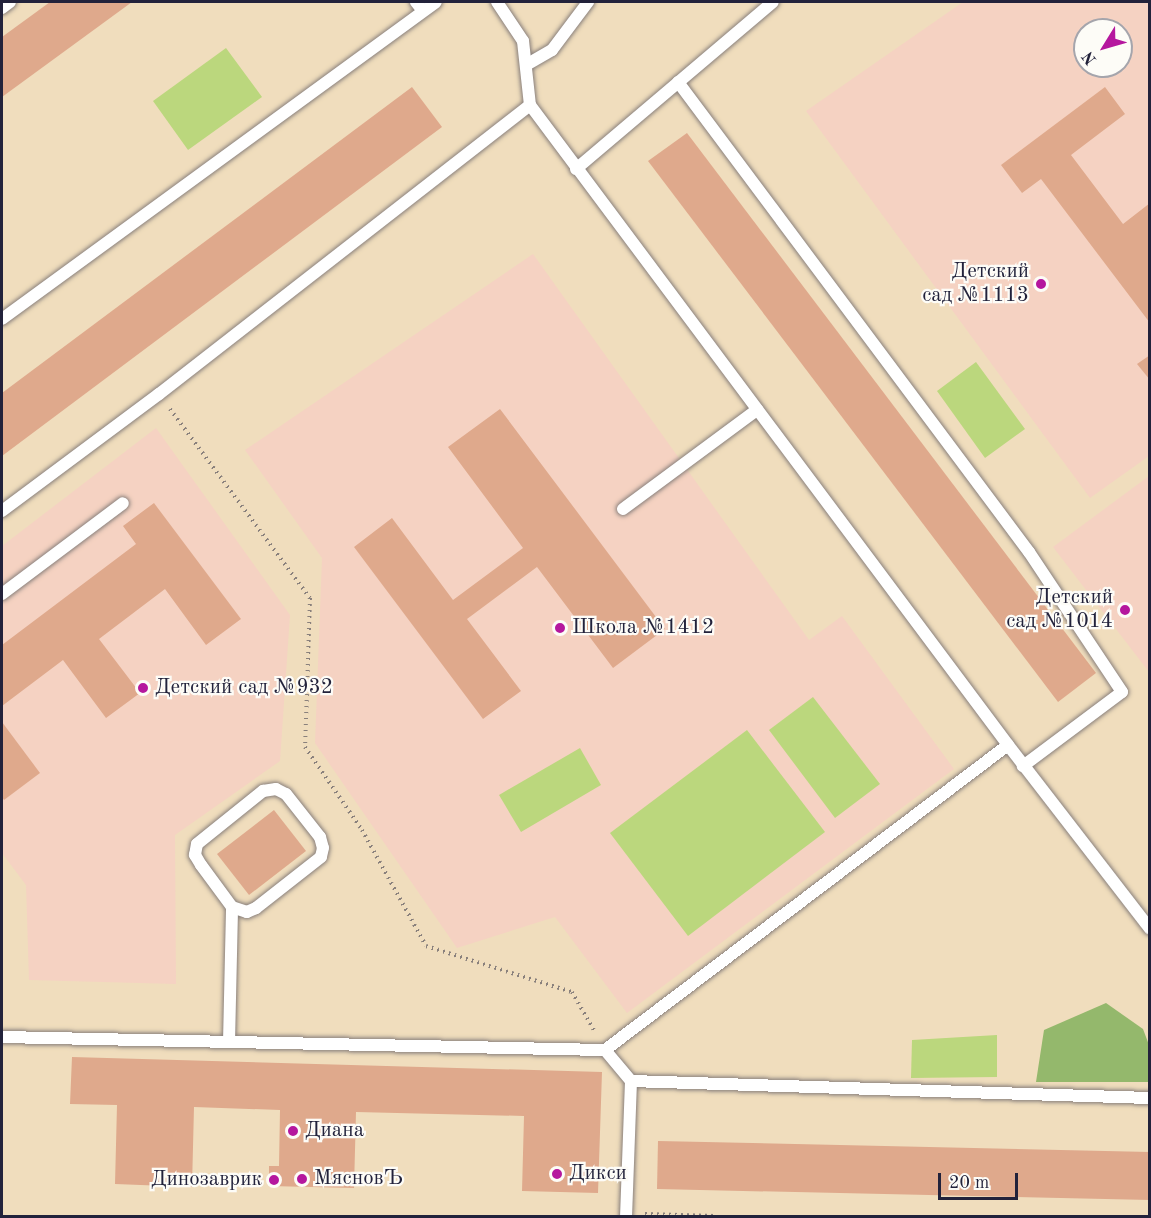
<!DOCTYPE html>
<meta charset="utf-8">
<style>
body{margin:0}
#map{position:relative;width:1151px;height:1218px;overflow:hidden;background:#f0ddbd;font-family:"Old Standard TT",serif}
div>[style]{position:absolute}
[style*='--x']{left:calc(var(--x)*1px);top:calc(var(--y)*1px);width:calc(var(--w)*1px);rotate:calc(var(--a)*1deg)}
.built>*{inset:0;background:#f5d2c2}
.green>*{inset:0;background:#bbd77d}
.forest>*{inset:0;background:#94b86c}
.building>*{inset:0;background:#dfa98c}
.path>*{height:4px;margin-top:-2px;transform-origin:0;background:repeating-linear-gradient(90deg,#89807c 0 1.5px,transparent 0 6px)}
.roads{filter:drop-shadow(0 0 2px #89807c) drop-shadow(0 0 2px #89807c)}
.service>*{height:12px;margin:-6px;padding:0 6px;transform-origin:6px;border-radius:6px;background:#fff}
.dots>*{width:16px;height:16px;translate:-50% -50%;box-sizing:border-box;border:3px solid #fdfcf7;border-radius:50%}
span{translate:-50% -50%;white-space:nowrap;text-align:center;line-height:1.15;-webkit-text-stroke:4.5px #fdfcf7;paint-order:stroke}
.poi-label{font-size:21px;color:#22223b}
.right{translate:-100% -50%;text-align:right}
.left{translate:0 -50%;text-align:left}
.frame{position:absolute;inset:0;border:3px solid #22223b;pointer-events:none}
.north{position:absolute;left:1073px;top:18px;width:60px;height:60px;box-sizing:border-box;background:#fdfcf7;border:2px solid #a5a5ac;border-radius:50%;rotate:233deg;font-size:16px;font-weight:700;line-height:24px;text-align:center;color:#22223b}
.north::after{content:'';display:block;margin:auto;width:21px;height:27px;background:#b5179e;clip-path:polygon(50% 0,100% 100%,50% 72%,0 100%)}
.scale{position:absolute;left:938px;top:1173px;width:80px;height:27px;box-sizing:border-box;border:3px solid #22223b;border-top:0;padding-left:8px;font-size:18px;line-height:21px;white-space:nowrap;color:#22223b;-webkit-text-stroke:4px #fdfcf7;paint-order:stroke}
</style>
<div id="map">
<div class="built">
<div style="clip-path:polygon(evenodd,963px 2px,1149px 2px,1149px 456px,1090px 498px,806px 111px,963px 2px,1085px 30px,1121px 30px,1121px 66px,1085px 66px,1085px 30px)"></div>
<div style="clip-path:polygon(533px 254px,809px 640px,842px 616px,954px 769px,627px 1013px,555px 917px,457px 948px,315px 743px,322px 558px,245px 450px)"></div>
<div style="clip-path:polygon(156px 428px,290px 615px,280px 761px,175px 835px,176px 984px,29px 980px,26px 885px,2px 853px,2px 546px)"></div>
<div style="clip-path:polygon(1149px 476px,1149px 672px,1053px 547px)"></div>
</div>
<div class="green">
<div style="clip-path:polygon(226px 48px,262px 97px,188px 150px,153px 101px)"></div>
<div style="clip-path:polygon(976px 362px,1025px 429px,985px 458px,937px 391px)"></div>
<div style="clip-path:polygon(813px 697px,880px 784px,835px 818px,769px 730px)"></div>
<div style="clip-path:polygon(747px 730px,825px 832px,688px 936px,610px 833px)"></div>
<div style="clip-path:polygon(580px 748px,601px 785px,521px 832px,499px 795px)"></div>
<div style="clip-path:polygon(997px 1035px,997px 1077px,911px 1078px,912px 1040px)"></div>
</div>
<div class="forest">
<div style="clip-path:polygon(1106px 1003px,1143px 1029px,1149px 1045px,1149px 1082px,1036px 1082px,1044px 1030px)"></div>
</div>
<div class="building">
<div style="clip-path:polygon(50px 2px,132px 2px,2px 97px,2px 37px)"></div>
<div style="clip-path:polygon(412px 87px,442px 127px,2px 456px,2px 393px)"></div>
<div style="clip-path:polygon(1105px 87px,1125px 114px,1071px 155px,1123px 224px,1150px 203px,1150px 323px,1041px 179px,1022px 193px,1001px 165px)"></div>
<div style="clip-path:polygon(687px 133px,1096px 673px,1058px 702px,648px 161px)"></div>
<div style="clip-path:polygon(1150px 355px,1150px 380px,1137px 364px)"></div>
<div style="clip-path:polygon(500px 409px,665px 629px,613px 668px,537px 567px,467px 619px,521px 691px,483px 719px,354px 547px,392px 518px,453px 600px,523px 548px,448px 447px)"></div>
<div style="clip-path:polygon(154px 503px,241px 619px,206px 645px,165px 589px,99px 639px,140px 693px,106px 718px,63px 660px,2px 706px,2px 645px,136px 544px,123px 526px)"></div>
<div style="clip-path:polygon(2px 722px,40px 773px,4px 800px,2px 797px)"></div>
<div style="clip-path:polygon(274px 810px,306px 851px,249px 895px,217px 854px)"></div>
<div style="clip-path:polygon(72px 1057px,602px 1072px,598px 1193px,522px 1191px,524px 1116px,356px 1112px,354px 1188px,269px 1186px,269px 1166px,279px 1166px,280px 1110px,194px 1107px,192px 1187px,115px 1184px,117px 1105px,70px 1104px)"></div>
<div style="clip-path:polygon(658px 1141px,1150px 1152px,1150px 1200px,657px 1189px)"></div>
</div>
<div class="path">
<div style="--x:170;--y:409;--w:235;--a:53.5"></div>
<div style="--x:310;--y:598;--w:149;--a:91.9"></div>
<div style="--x:305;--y:747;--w:101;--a:55.5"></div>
<div style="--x:362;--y:830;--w:132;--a:61.1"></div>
<div style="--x:426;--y:946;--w:153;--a:17.5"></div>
<div style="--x:572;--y:992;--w:46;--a:60.1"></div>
<div style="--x:645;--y:1214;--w:70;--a:1.6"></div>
</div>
<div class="roads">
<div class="service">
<div style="--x:416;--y:2;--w:11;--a:52"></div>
<div style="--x:497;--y:2;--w:47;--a:56.3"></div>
<div style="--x:523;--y:41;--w:64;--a:83.8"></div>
<div style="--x:530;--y:105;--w:799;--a:53.24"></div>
<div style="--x:1008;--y:745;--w:232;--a:52.3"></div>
<div style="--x:2;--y:8;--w:10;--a:-37"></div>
<div style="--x:526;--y:65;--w:30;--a:-30"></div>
<div style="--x:552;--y:50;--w:60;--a:-53.1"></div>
<div style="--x:678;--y:82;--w:587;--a:53.25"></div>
<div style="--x:1029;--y:552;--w:168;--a:56.4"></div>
<div style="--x:1122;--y:692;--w:124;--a:143.2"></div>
<div style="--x:576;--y:169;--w:258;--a:-40.3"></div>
<div style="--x:2;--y:319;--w:537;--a:-36.14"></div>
<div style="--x:623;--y:509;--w:167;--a:-36.5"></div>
<div style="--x:2;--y:511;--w:196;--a:-36.7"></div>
<div style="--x:159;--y:394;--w:470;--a:-37.9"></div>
<div style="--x:2;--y:594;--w:151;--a:-36.9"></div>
<div style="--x:2;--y:1037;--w:603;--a:1.24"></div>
<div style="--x:605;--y:1050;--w:40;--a:50"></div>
<div style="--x:631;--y:1081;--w:135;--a:92.1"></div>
<div style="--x:229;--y:1042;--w:135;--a:-88.7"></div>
<div style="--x:232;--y:907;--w:52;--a:-126.4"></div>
<div style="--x:201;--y:865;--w:12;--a:-121"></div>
<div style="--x:195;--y:855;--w:11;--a:-80"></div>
<div style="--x:197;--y:844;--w:85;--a:-38.8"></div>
<div style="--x:263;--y:791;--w:13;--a:-9"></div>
<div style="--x:276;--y:789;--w:11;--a:27"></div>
<div style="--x:286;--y:794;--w:55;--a:51.7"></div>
<div style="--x:320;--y:837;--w:11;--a:75"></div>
<div style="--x:323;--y:848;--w:9;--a:103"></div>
<div style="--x:321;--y:857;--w:83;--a:141.9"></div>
<div style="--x:256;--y:908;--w:10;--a:156"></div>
<div style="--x:247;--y:912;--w:16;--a:-162"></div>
<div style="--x:605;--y:1050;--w:505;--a:-37.12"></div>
<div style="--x:631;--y:1081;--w:519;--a:1.88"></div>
</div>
</div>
<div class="dots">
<div style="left:1041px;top:284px;background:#b5179e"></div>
<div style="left:1125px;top:610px;background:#b5179e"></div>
<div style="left:560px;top:628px;background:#b5179e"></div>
<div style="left:143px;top:688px;background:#b5179e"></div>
<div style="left:293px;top:1131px;background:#b5179e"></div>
<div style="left:557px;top:1174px;background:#b5179e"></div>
<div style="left:302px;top:1179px;background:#b5179e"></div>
<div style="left:274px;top:1180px;background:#b5179e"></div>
</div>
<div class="poi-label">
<span class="right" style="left:1029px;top:284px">Детский<br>сад №1113</span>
<span class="right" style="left:1113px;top:610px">Детский<br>сад №1014</span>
<span class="left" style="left:572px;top:628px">Школа №1412</span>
<span class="left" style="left:155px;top:688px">Детский сад №932</span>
<span class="left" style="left:305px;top:1131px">Диана</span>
<span class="left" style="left:569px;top:1174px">Дикси</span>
<span class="left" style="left:314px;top:1179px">МясновЪ</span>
<span class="right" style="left:262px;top:1180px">Динозаврик</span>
</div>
<div class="frame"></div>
<div class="north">N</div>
<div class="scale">20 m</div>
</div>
